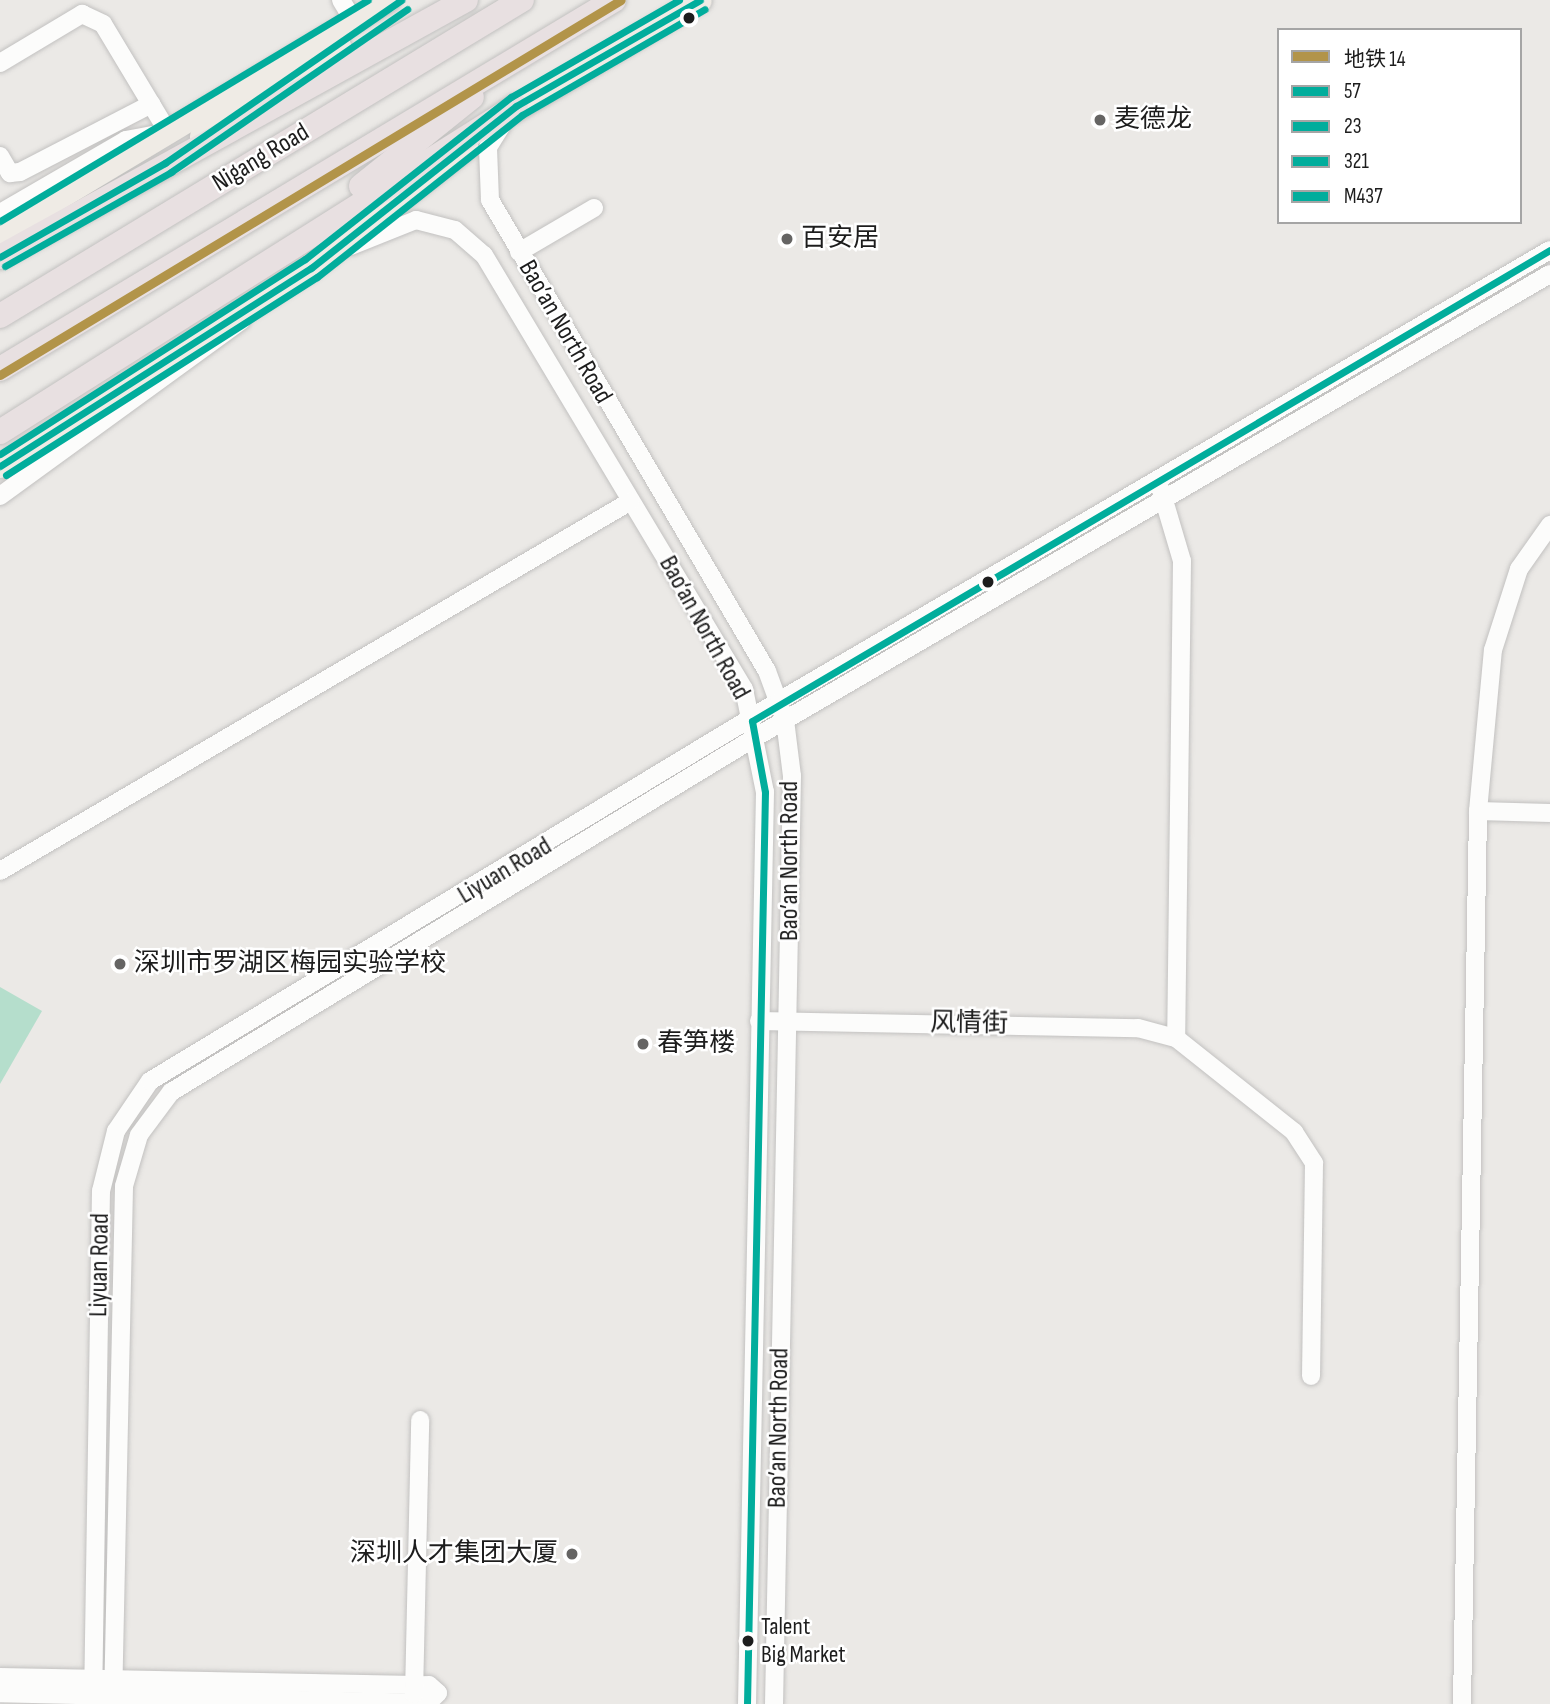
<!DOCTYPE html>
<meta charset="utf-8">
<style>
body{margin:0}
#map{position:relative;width:1550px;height:1704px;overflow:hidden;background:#ebe9e6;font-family:"Sofia Sans Condensed","Noto Sans SC",sans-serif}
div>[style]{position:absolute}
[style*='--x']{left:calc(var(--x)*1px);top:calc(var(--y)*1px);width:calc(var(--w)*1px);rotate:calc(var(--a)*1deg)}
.pitch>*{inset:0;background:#b5decc}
.roads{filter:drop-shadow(0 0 2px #c2c1c0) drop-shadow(0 0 2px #c2c1c0)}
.minor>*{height:18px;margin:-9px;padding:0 9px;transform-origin:9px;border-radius:9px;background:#fcfcfb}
.major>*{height:23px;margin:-11.5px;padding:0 11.5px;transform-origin:11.5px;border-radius:11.5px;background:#efebe5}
.highway>*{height:24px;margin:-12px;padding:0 12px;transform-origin:12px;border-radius:12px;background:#e8e0e1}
.bus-1>*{height:7px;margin:-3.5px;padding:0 3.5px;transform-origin:3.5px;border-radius:3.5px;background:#01ad9c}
.bus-2>*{height:7px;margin:-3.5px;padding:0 3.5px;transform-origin:3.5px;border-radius:3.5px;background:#01ad9c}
.bus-3>*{height:7px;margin:-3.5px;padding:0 3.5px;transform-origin:3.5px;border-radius:3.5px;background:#01ad9c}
.bus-4>*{height:7px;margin:-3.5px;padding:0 3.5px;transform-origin:3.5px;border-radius:3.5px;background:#01ad9c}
.metro-1>*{height:9px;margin:-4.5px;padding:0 4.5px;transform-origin:4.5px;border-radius:4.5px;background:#b29449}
.dots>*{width:19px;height:19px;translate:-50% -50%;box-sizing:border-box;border:4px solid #fff;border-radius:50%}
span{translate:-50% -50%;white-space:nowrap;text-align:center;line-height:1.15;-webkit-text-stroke:5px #fff;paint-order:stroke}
.bus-label{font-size:24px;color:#1d1d1d}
.left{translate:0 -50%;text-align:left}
.poi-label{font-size:26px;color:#1d1d1d}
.right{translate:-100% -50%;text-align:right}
.street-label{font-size:26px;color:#1d1d1d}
.legend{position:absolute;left:1277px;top:28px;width:245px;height:196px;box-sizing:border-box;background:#fff;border:2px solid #a5a5a5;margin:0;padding:9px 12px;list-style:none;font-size:21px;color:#1d1d1d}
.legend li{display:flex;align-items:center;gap:14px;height:35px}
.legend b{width:35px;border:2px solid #a5a5a5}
</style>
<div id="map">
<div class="pitch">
<div style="clip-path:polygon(0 987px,42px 1011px,0 1084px)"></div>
</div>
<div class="roads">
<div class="minor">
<div style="--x:341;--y:0;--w:23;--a:59"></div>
<div style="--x:0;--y:63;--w:96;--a:-30.9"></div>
<div style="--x:82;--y:14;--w:23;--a:25"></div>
<div style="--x:103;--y:24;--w:126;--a:59"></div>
<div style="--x:168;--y:132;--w:43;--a:169.2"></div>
<div style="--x:126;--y:140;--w:146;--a:149.9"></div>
<div style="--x:507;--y:117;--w:36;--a:122"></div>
<div style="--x:488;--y:148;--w:52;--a:87.8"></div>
<div style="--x:490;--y:200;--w:546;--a:59.54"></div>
<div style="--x:767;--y:671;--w:52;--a:69.8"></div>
<div style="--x:785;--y:720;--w:56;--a:82.9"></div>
<div style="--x:792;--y:776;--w:928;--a:91.11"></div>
<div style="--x:0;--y:156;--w:20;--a:60"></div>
<div style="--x:10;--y:173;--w:10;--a:-6"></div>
<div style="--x:20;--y:172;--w:148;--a:-27.4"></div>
<div style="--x:351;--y:246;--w:70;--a:-21.8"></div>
<div style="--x:416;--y:220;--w:40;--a:14.4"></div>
<div style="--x:455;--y:230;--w:38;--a:41"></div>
<div style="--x:484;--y:255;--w:506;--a:59.08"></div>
<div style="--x:744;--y:689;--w:105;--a:78.5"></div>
<div style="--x:765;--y:792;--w:912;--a:91.13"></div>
<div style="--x:519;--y:252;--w:87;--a:-30.4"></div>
<div style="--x:1161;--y:490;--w:74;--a:73.5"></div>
<div style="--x:1182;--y:561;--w:477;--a:90.7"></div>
<div style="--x:1176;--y:1038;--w:151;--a:38.5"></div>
<div style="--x:1294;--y:1132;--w:37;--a:57"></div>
<div style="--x:1314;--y:1163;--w:213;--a:90.8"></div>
<div style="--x:0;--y:496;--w:298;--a:-36"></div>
<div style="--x:1478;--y:811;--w:72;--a:1.6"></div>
<div style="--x:0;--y:871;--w:731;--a:-30.39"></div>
<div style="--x:759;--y:1021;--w:379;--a:1.1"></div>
<div style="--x:1138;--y:1028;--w:39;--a:15"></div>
<div style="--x:0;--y:1677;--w:429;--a:1.1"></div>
<div style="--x:429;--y:1685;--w:12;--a:42"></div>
<div style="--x:438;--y:1693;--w:14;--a:135"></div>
<div style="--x:428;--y:1703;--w:428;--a:-178.7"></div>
<div style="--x:414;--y:1694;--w:274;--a:-88.7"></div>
<div style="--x:93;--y:1704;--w:513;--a:-89.11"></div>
<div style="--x:101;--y:1191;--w:62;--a:-76"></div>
<div style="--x:116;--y:1131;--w:60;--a:-55.8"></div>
<div style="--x:150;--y:1081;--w:735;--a:-31.14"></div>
<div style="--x:779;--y:701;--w:893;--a:-30.33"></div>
<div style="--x:113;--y:1704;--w:518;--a:-88.78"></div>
<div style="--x:124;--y:1186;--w:53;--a:-73.6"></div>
<div style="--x:139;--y:1135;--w:54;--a:-53.3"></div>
<div style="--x:171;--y:1092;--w:684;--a:-31.25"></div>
<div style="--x:756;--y:737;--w:919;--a:-30.25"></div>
<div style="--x:1462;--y:1704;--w:893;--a:-88.97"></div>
<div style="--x:1478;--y:811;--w:162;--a:-84.7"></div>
<div style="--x:1493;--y:650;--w:85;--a:-72.2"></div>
<div style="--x:1519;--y:569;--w:54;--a:-54.8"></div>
</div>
<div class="major">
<div style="--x:501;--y:118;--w:231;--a:-30.7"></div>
<div style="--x:201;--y:136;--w:165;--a:-33.1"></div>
<div style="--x:0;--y:233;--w:453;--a:-31"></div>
<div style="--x:0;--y:466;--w:369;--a:-32.5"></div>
<div style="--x:311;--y:268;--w:197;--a:-37.8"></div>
</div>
<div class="highway">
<div style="--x:361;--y:186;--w:142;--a:-38.7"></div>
<div style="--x:0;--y:257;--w:532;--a:-28.88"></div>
<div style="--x:0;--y:316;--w:610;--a:-31.19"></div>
<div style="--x:0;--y:369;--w:716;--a:-31"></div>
<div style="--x:0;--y:432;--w:610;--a:-32.28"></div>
</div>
</div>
<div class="bus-1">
<div style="--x:747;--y:1704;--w:912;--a:-88.87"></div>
<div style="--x:765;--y:792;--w:72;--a:-100.4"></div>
<div style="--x:752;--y:721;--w:927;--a:-30.55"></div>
</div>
<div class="bus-2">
<div style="--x:0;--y:257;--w:190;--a:-29.7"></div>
<div style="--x:165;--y:163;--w:287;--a:-34.6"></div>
<div style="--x:0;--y:466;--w:369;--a:-32.5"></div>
<div style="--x:311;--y:268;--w:261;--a:-38.3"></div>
<div style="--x:516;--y:106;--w:212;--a:-29.9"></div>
</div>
<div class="bus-3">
<div style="--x:5;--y:266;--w:191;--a:-29.5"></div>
<div style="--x:171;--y:172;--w:287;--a:-34.6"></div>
<div style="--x:6;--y:475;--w:369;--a:-32.5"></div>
<div style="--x:317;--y:277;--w:261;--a:-38.3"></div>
<div style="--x:522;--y:115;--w:211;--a:-30.1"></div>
</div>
<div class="bus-4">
<div style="--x:0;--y:221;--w:429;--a:-31"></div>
<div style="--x:0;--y:454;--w:362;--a:-32.6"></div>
<div style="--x:305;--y:259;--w:262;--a:-38.2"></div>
<div style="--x:511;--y:97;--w:194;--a:-30"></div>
</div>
<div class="metro-1">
<div style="--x:0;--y:375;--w:725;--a:-31.13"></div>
</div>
<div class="dots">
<div style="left:689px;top:18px;background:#1d1d1d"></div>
<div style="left:1100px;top:120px;background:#656463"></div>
<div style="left:787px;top:239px;background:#656463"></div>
<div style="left:988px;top:582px;background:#1d1d1d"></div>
<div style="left:120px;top:964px;background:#656463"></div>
<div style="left:643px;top:1044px;background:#656463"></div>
<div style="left:572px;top:1554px;background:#656463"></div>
<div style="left:748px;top:1641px;background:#1d1d1d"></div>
</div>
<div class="bus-label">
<span class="left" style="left:761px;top:1641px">Talent<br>Big Market</span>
</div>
<div class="poi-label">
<span class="left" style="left:1114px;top:120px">麦德龙</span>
<span class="left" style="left:801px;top:239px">百安居</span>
<span class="left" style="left:134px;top:964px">深圳市罗湖区梅园实验学校</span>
<span class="left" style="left:657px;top:1044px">春笋楼</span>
<span class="right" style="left:558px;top:1554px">深圳人才集团大厦</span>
</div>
<div class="street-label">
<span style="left:261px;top:158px;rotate:-31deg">Nigang Road</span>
<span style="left:565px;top:332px;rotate:60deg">Bao’an North Road</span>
<span style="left:704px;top:628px;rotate:61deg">Bao‘an North Road</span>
<span style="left:790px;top:861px;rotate:-90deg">Bao’an North Road</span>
<span style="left:505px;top:871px;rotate:-31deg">Liyuan Road</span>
<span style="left:969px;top:1024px;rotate:1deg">风情街</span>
<span style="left:100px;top:1265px;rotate:-89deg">Liyuan Road</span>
<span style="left:779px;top:1428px;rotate:-89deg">Bao’an North Road</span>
</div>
<ul class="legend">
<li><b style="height:9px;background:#b29449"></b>地铁 14</li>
<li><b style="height:9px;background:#01ad9c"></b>57</li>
<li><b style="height:9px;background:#01ad9c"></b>23</li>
<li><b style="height:9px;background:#01ad9c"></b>321</li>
<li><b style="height:9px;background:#01ad9c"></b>M437</li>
</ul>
</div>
